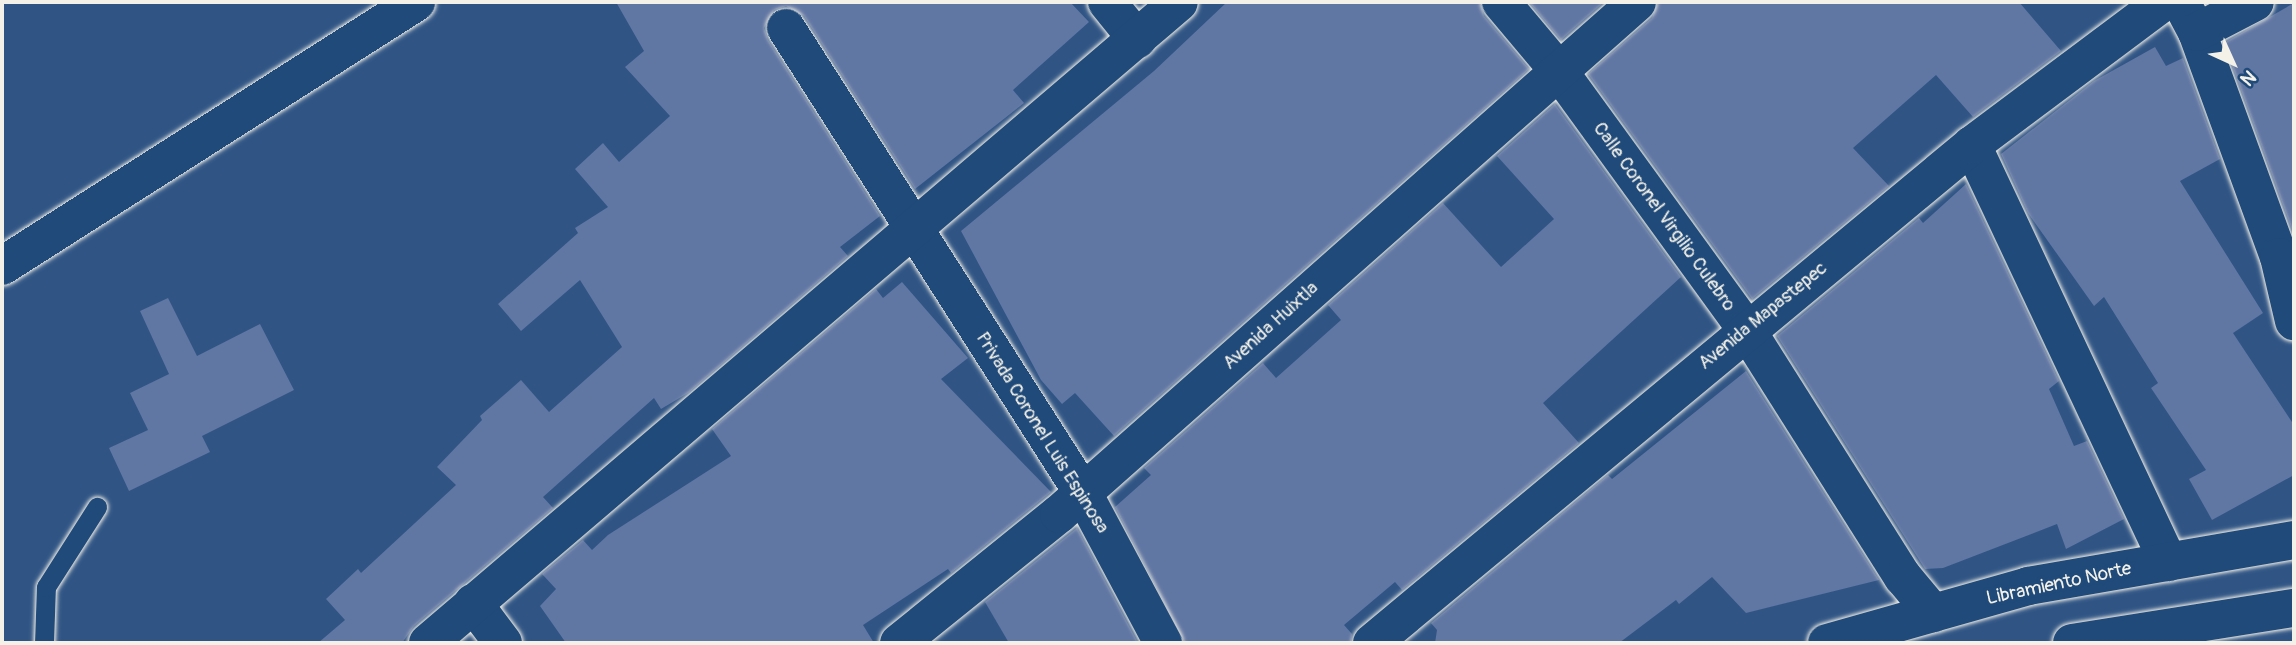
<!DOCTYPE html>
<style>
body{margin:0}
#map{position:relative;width:2296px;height:645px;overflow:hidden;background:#305585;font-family:Pangolin,sans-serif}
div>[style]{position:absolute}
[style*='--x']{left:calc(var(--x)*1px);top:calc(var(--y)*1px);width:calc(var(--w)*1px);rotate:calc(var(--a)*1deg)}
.building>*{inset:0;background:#6076a3}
.roads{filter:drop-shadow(0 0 2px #f4f1e8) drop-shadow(0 0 2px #f4f1e8)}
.lane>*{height:19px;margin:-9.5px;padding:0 9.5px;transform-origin:9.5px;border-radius:9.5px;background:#1f4a7a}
.street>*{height:38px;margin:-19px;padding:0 19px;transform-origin:19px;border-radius:19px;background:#1f4a7a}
.secondary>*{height:38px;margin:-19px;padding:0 19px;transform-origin:19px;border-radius:19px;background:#1f4a7a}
.highway>*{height:38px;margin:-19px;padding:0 19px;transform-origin:19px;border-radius:19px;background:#1f4a7a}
span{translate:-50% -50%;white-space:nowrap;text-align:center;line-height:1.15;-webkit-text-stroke:7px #1f4a7a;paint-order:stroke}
.street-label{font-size:19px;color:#f4f1e8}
.frame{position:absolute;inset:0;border:4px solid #f4f1e8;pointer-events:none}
.north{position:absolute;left:2198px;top:28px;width:70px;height:70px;-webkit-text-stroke:5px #1f4a7a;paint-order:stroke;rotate:135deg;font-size:19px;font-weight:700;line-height:28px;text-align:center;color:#f4f1e8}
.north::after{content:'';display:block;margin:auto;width:24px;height:32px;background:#f4f1e8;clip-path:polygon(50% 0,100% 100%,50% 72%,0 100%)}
</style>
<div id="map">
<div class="building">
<div style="clip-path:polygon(616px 2px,1070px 2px,1089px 22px,1013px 90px,1024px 103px,915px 189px,804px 16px,786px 6px,774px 10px,764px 28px,768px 40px,880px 216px,840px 247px,848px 256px,688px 393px,661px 409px,654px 398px,543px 497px,553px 508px,414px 626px,402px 643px,318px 643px,345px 620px,326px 599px,358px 569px,361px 573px,456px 485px,437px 467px,482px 420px,480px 416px,521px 380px,549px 412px,622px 347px,580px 280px,521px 331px,498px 304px,578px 233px,575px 228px,608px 207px,575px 169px,603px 143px,619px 162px,670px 116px,625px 67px,644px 51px)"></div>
<div style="clip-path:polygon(1227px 2px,1480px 2px,1484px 16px,1529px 69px,1114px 436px,1075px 393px,1062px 404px,1041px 380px,961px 231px,1154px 71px)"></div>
<div style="clip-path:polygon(1529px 2px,1604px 2px,1561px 40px)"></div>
<div style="clip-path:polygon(1658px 2px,2019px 2px,2061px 51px,1973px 117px,1936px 75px,1853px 148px,1889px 186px,1752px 299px,1588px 74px,1652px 18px)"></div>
<div style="clip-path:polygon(2294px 3px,2294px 235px,2224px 43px)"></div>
<div style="clip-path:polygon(2155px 47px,2166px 66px,2183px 58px,2220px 159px,2180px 181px,2263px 313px,2233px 333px,2294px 425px,2294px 475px,2212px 520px,2189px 479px,2206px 470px,2151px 388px,2158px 383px,2104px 297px,2094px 306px,2028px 213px,2001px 154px,2094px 81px)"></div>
<div style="clip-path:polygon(1555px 104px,1681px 277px,1543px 403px,1579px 443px,1402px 590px,1395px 582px,1344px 625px,1352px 634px,1351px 643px,1185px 643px,1115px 507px,1151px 475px,1144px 468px,1263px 363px,1276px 378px,1341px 320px,1328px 305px,1443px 203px,1501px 267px,1554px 219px,1497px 156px)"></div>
<div style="clip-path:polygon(1966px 184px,2059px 381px,2049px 389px,2074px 446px,2087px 441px,2124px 519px,2066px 549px,2057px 524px,1943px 568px,1925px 569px,1777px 336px,1919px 218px,1923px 223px)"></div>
<div style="clip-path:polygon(902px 282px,968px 358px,941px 379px,1051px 492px,951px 573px,948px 569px,863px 625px,874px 643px,566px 643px,540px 606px,556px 589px,542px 574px,583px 540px,592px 550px,608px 535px,731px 456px,712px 429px,876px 289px,883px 298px)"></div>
<div style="clip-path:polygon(168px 298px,197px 356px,260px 324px,294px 390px,202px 436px,210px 452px,129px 491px,109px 448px,148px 430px,130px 393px,169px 374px,140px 311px)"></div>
<div style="clip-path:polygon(1746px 371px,1879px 580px,1746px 613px,1712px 577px,1679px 604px,1676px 600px,1619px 643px,1435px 643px,1437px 630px,1431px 623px,1608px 475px,1612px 479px)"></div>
<div style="clip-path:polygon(1077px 528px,1138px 643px,1009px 643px,985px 602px)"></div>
</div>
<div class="roads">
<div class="lane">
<div style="--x:44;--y:643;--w:56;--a:-88"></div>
<div style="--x:46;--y:587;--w:95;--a:-57.5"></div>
</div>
<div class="street">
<div style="--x:1107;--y:2;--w:48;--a:51"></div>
<div style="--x:1501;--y:2;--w:89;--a:50"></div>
<div style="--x:1558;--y:70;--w:320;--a:54"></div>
<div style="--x:1746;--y:329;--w:294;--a:57.7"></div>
<div style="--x:1903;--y:577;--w:47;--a:50.2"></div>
<div style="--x:2181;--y:2;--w:34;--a:62"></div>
<div style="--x:2197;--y:32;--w:239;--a:70"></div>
<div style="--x:2279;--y:257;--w:66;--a:76.8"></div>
<div style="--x:786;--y:28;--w:552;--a:57.43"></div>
<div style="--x:1083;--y:493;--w:170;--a:61.9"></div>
<div style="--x:2197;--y:32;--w:65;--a:-27.3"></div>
<div style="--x:1972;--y:145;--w:461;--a:64.8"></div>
<div style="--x:2;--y:266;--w:491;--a:-32.5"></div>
<div style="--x:473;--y:603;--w:50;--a:53.1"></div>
<div style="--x:428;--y:643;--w:987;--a:-40.48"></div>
<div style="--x:899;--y:643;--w:206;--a:-38.9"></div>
<div style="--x:1059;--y:514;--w:772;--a:-41.53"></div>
<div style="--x:1372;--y:643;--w:780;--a:-39.69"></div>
<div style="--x:1972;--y:145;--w:239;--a:-36.8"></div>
</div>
<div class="secondary">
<div style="--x:1827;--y:643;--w:209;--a:-15.8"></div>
<div style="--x:2028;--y:586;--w:270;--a:-9.8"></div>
</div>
<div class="highway">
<div style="--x:2072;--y:643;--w:225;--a:-9"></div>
</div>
</div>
<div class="street-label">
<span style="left:1664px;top:217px;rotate:54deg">Calle Coronel Virgilio Culebro</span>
<span style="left:1763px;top:316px;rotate:-39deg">Avenida Mapastepec</span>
<span style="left:1271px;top:326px;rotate:-42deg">Avenida Huixtla</span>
<span style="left:1042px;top:433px;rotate:58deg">Privada Coronel Luis Espinosa</span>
<span style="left:2059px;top:584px;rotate:-12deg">Libramiento Norte</span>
</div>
<div class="frame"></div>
<div class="north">N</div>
</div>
